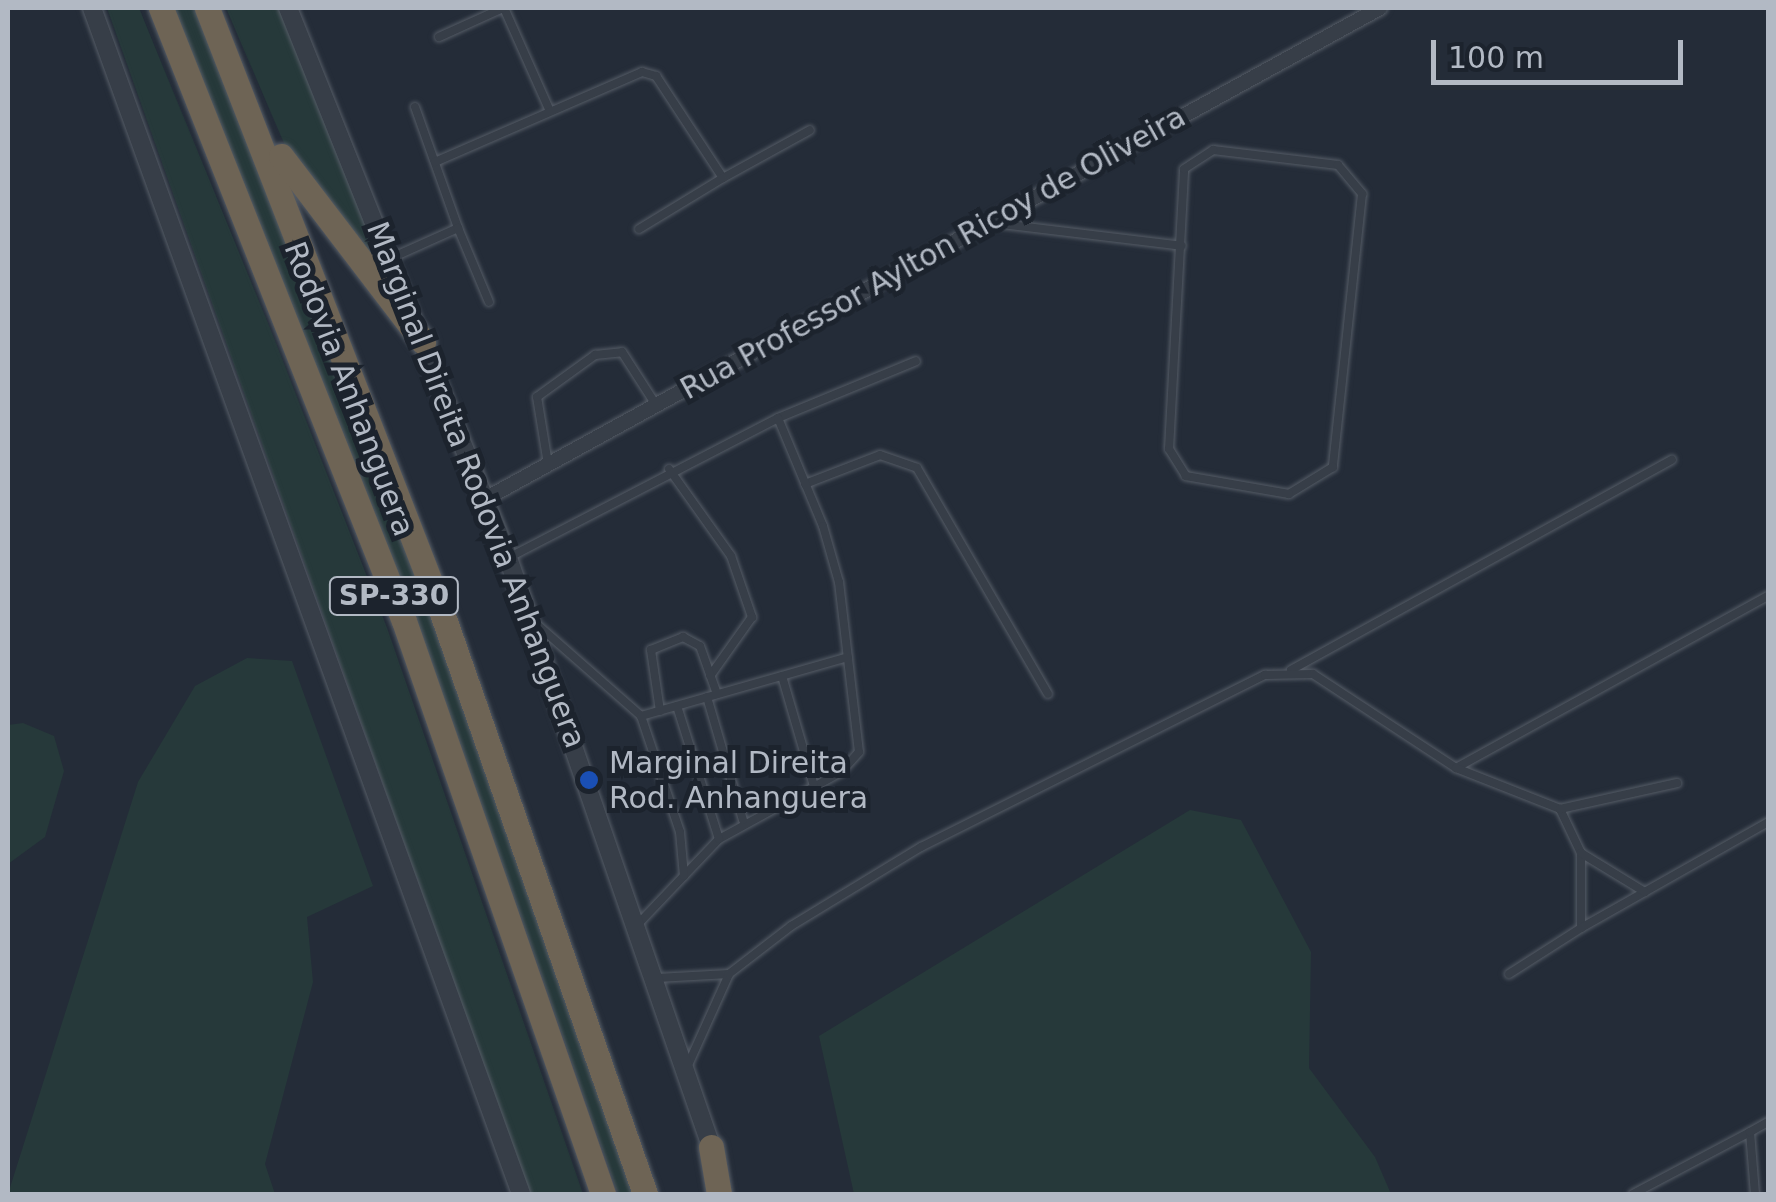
<!DOCTYPE html>
<style>
body{margin:0}
#map{position:relative;width:1776px;height:1202px;overflow:hidden;background:#242c38;font-family:"DejaVu Sans",sans-serif}
div>[style]{position:absolute}
[style*='--x']{left:calc(var(--x)*1px);top:calc(var(--y)*1px);width:calc(var(--w)*1px);rotate:calc(var(--a)*1deg)}
.green>*{inset:0;background:#26393a}
.roads{filter:drop-shadow(0 0 2px #555c66) drop-shadow(0 0 2px #555c66)}
.service>*{height:8px;margin:-4px;padding:0 4px;transform-origin:4px;border-radius:4px;background:#373e48}
.minor>*{height:14px;margin:-7px;padding:0 7px;transform-origin:7px;border-radius:7px;background:#373e48}
.tertiary>*{height:18px;margin:-9px;padding:0 9px;transform-origin:9px;border-radius:9px;background:#373e48}
.motorway>*{height:25px;margin:-12.5px;padding:0 12.5px;transform-origin:12.5px;border-radius:12.5px;background:#6e6455}
.dots>*{width:28px;height:28px;translate:-50% -50%;box-sizing:border-box;border:5px solid #1c232d;border-radius:50%}
span{translate:-50% -50%;white-space:nowrap;text-align:center;line-height:1.15;-webkit-text-stroke:10px #1c232d;paint-order:stroke}
.shield-label span{padding:2px 8px;background:#1c232d;border:2px solid;border-radius:8px;-webkit-text-stroke-width:0}
.shield-label{font-size:28px;color:#b2b9c4;font-weight:700}
.street-label{font-size:30px;color:#b2b9c4}
.poi-label{font-size:30px;color:#b2b9c4}
.left{translate:0 -50%;text-align:left}
.frame{position:absolute;inset:0;border:10px solid #b2b9c4;pointer-events:none}
.scale{position:absolute;left:1431px;top:40px;width:252px;height:45px;box-sizing:border-box;border:5px solid #b2b9c4;border-top:0;padding-left:12px;font-size:30px;line-height:35px;white-space:nowrap;color:#b2b9c4;-webkit-text-stroke:8px #1c232d;paint-order:stroke}
</style>
<div id="map">
<div class="green">
<div style="clip-path:polygon(107px 8px,139px 8px,272px 333px,387px 628px,583px 1194px,529px 1194px)"></div>
<div style="clip-path:polygon(173px 8px,195px 8px,399px 523px,634px 1194px,618px 1194px,433px 666px)"></div>
<div style="clip-path:polygon(226px 8px,280px 8px,392px 284px,293px 164px)"></div>
<div style="clip-path:polygon(247px 658px,292px 661px,373px 886px,307px 917px,313px 982px,265px 1164px,275px 1194px,8px 1194px,138px 782px,195px 686px)"></div>
<div style="clip-path:polygon(23px 723px,54px 736px,64px 771px,45px 837px,8px 864px,8px 725px)"></div>
<div style="clip-path:polygon(1190px 810px,1241px 820px,1311px 952px,1309px 1068px,1375px 1157px,1391px 1194px,854px 1194px,819px 1036px)"></div>
</div>
<div class="roads">
<div class="service">
<div style="--x:504;--y:8;--w:111;--a:66"></div>
<div style="--x:439;--y:37;--w:70;--a:-24.4"></div>
<div style="--x:415;--y:107;--w:128;--a:70.4"></div>
<div style="--x:1213;--y:150;--w:126;--a:6.8"></div>
<div style="--x:1338;--y:165;--w:38;--a:50"></div>
<div style="--x:1362;--y:194;--w:275;--a:96.1"></div>
<div style="--x:1333;--y:467;--w:52;--a:148.5"></div>
<div style="--x:1289;--y:494;--w:105;--a:-170.1"></div>
<div style="--x:1186;--y:476;--w:32;--a:-122"></div>
<div style="--x:1169;--y:449;--w:280;--a:-86.9"></div>
<div style="--x:1184;--y:169;--w:35;--a:-33"></div>
<div style="--x:435;--y:162;--w:226;--a:-23.5"></div>
<div style="--x:642;--y:72;--w:15;--a:16"></div>
<div style="--x:656;--y:76;--w:122;--a:56.7"></div>
<div style="--x:723;--y:178;--w:99;--a:-28.9"></div>
<div style="--x:993;--y:223;--w:190;--a:6.9"></div>
<div style="--x:639;--y:229;--w:98;--a:-31.3"></div>
<div style="--x:389;--y:259;--w:76;--a:-24.2"></div>
<div style="--x:458;--y:228;--w:80;--a:67.3"></div>
<div style="--x:778;--y:418;--w:149;--a:-22.4"></div>
<div style="--x:548;--y:464;--w:68;--a:-99.3"></div>
<div style="--x:537;--y:397;--w:72;--a:-35.9"></div>
<div style="--x:595;--y:355;--w:27;--a:-6"></div>
<div style="--x:622;--y:352;--w:63;--a:57.3"></div>
<div style="--x:669;--y:469;--w:107;--a:54.5"></div>
<div style="--x:731;--y:556;--w:65;--a:71"></div>
<div style="--x:752;--y:617;--w:72;--a:125.4"></div>
<div style="--x:805;--y:484;--w:80;--a:-21.1"></div>
<div style="--x:880;--y:455;--w:39;--a:19"></div>
<div style="--x:917;--y:468;--w:261;--a:59.9"></div>
<div style="--x:508;--y:558;--w:304;--a:-27.4"></div>
<div style="--x:778;--y:418;--w:117;--a:67.4"></div>
<div style="--x:823;--y:526;--w:58;--a:74.1"></div>
<div style="--x:839;--y:582;--w:171;--a:83.3"></div>
<div style="--x:859;--y:752;--w:27;--a:132"></div>
<div style="--x:841;--y:772;--w:139;--a:151.2"></div>
<div style="--x:719;--y:839;--w:117;--a:133.6"></div>
<div style="--x:534;--y:622;--w:142;--a:41.3"></div>
<div style="--x:641;--y:716;--w:122;--a:71.4"></div>
<div style="--x:680;--y:832;--w:44;--a:84.8"></div>
<div style="--x:1291;--y:670;--w:435;--a:-28.9"></div>
<div style="--x:782;--y:676;--w:115;--a:73.8"></div>
<div style="--x:707;--y:697;--w:128;--a:73.7"></div>
<div style="--x:677;--y:706;--w:139;--a:72.5"></div>
<div style="--x:660;--y:711;--w:62;--a:-98.4"></div>
<div style="--x:651;--y:650;--w:35;--a:-22"></div>
<div style="--x:683;--y:637;--w:19;--a:28"></div>
<div style="--x:700;--y:646;--w:51;--a:70.5"></div>
<div style="--x:641;--y:716;--w:215;--a:-15.9"></div>
<div style="--x:1456;--y:768;--w:356;--a:-28.9"></div>
<div style="--x:1560;--y:809;--w:49;--a:64.5"></div>
<div style="--x:1581;--y:853;--w:75;--a:90"></div>
<div style="--x:1581;--y:928;--w:215;--a:-29.5"></div>
<div style="--x:1581;--y:853;--w:75;--a:31.4"></div>
<div style="--x:1509;--y:974;--w:85;--a:-32.6"></div>
<div style="--x:657;--y:978;--w:72;--a:-3.2"></div>
<div style="--x:688;--y:1065;--w:100;--a:-65.7"></div>
<div style="--x:729;--y:974;--w:78;--a:-37.7"></div>
<div style="--x:791;--y:926;--w:152;--a:-31.3"></div>
<div style="--x:921;--y:847;--w:385;--a:-26.6"></div>
<div style="--x:1265;--y:675;--w:48;--a:-1.2"></div>
<div style="--x:1313;--y:674;--w:171;--a:33.3"></div>
<div style="--x:1456;--y:768;--w:112;--a:21.5"></div>
<div style="--x:1560;--y:809;--w:120;--a:-12.5"></div>
<div style="--x:1633;--y:1194;--w:132;--a:-27.9"></div>
<div style="--x:1755;--y:1194;--w:62;--a:-94.6"></div>
<div style="--x:1750;--y:1132;--w:21;--a:-29"></div>
</div>
<div class="minor">
<div style="--x:485;--y:499;--w:1021;--a:-28.75"></div>
</div>
<div class="tertiary">
<div style="--x:92;--y:8;--w:1261;--a:70.11"></div>
<div style="--x:288;--y:8;--w:592;--a:68.2"></div>
<div style="--x:508;--y:558;--w:632;--a:70.96"></div>
</div>
<div class="motorway">
<div style="--x:161;--y:8;--w:659;--a:68.38"></div>
<div style="--x:404;--y:621;--w:607;--a:70.85"></div>
<div style="--x:207;--y:8;--w:646;--a:68.76"></div>
<div style="--x:441;--y:610;--w:619;--a:70.74"></div>
<div style="--x:281;--y:156;--w:234;--a:52.6"></div>
<div style="--x:711;--y:1147;--w:48;--a:80.3"></div>
</div>
</div>
<div class="dots">
<div style="left:589px;top:780px;background:#1a4fb4"></div>
</div>
<div class="shield-label">
<span style="left:394px;top:596px">SP-330</span>
</div>
<div class="street-label">
<span style="left:933px;top:253px;rotate:-29deg">Rua Professor Aylton Ricoy de Oliveira</span>
<span style="left:349px;top:389px;rotate:69deg">Rodovia Anhanguera</span>
<span style="left:476px;top:485px;rotate:69deg">Marginal Direita Rodovia Anhanguera</span>
</div>
<div class="poi-label">
<span class="left" style="left:609px;top:780px">Marginal Direita<br>Rod. Anhanguera</span>
</div>
<div class="frame"></div>
<div class="scale">100 m</div>
</div>
